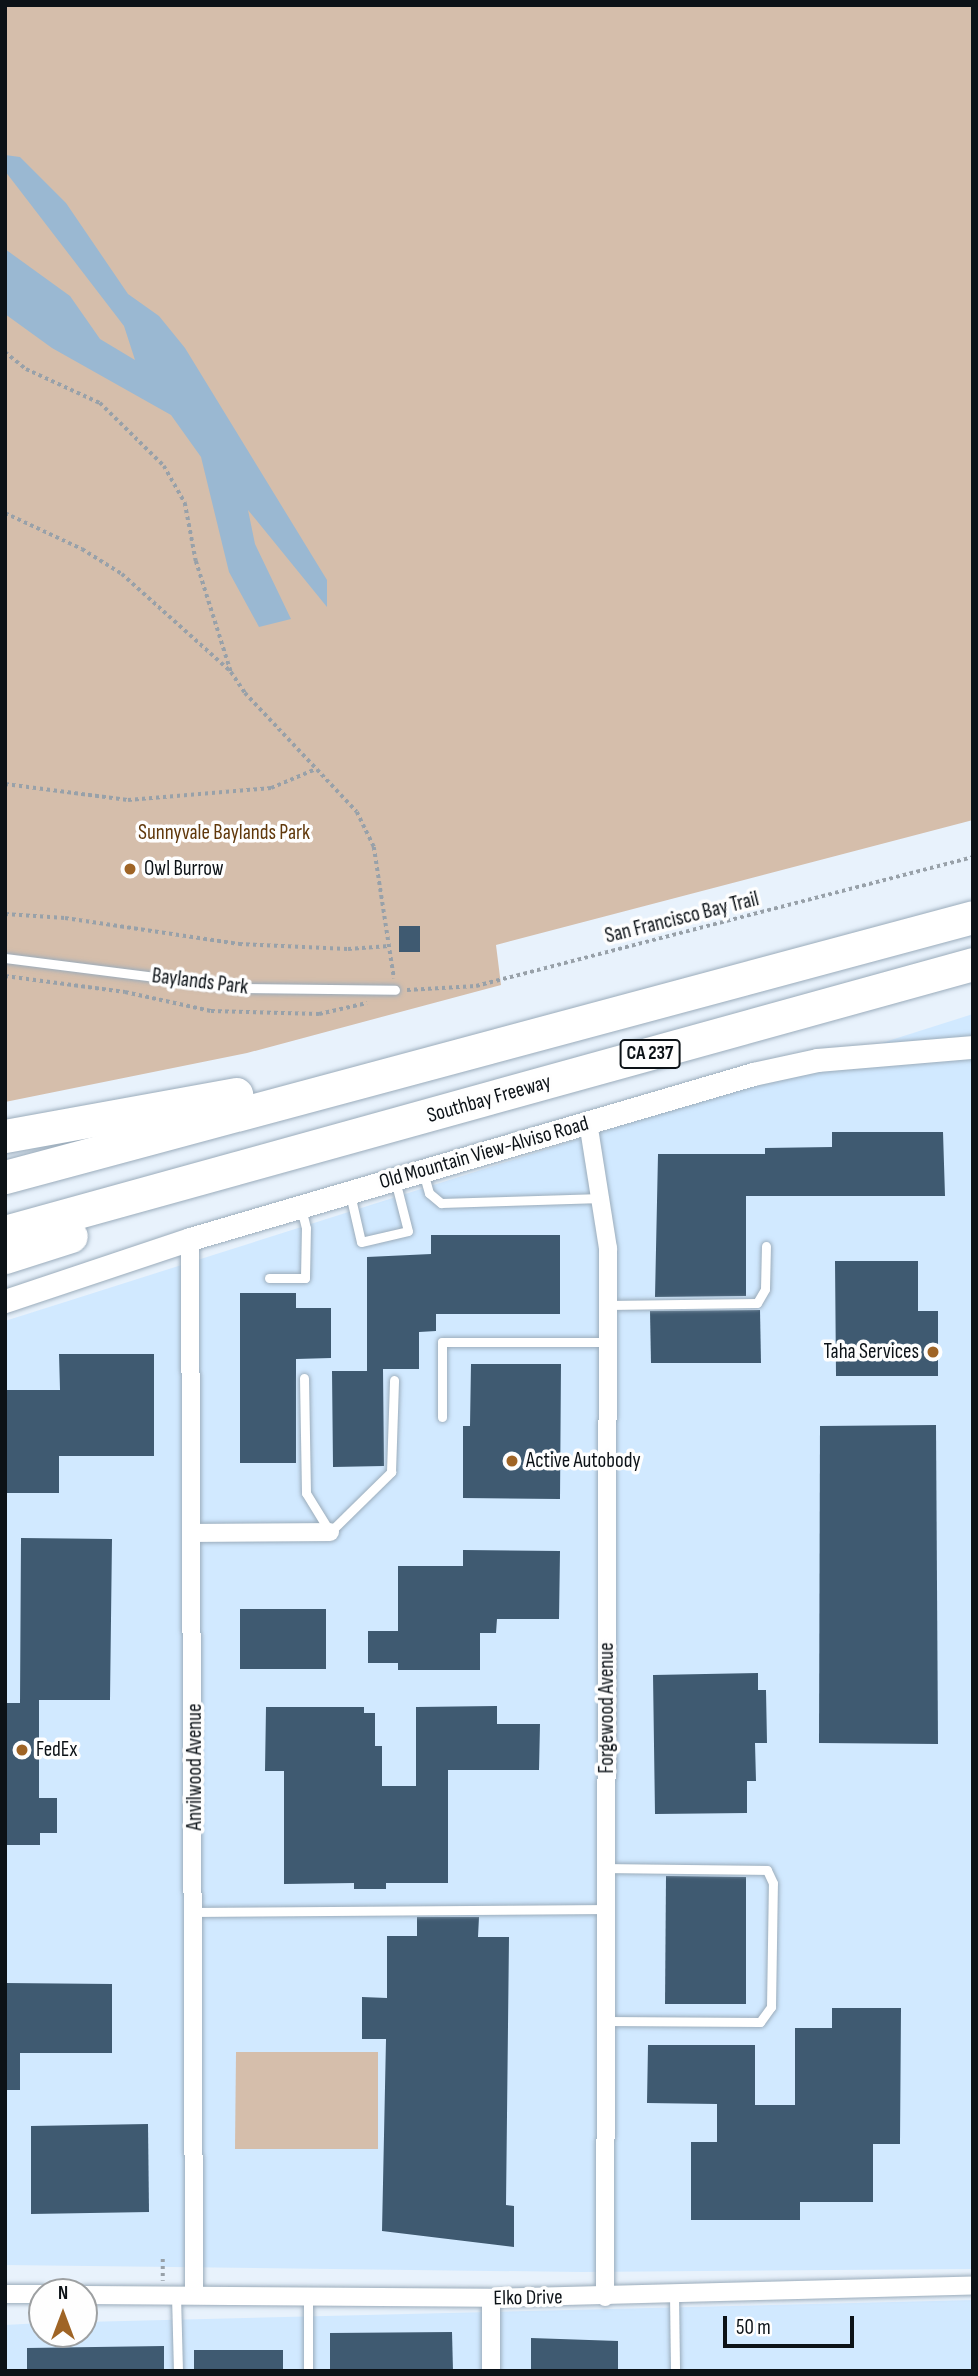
<!DOCTYPE html>
<style>
body{margin:0}
#map{position:relative;width:978px;height:2376px;overflow:hidden;background:#e8f2fc;font-family:"Sofia Sans Condensed",sans-serif}
div>[style]{position:absolute}
[style*='--x']{left:calc(var(--x)*1px);top:calc(var(--y)*1px);width:calc(var(--w)*1px);rotate:calc(var(--a)*1deg)}
.built>*{inset:0;background:#d1e9ff}
.green>*{inset:0;background:#d5beab}
.water>*{inset:0;background:#9ab8d2}
.building>*{inset:0;background:#3f5a71}
.path>*{height:3.5px;margin-top:-1.75px;transform-origin:0;background:repeating-linear-gradient(90deg,#98a1a9 0 3.5px,transparent 0 7px)}
.roads{filter:drop-shadow(0 0 2px #9bacbb) drop-shadow(0 0 2px #9bacbb)}
.service>*{height:9px;margin:-4.5px;padding:0 4.5px;transform-origin:4.5px;border-radius:4.5px;background:#fff}
.minor>*{height:18px;margin:-9px;padding:0 9px;transform-origin:9px;border-radius:9px;background:#fff}
.tertiary>*{height:23px;margin:-11.5px;padding:0 11.5px;transform-origin:11.5px;border-radius:11.5px;background:#fff}
.motorway>*{height:33px;margin:-16.5px;padding:0 16.5px;transform-origin:16.5px;border-radius:16.5px;background:#fff}
.dots>*{width:19px;height:19px;translate:-50% -50%;box-sizing:border-box;border:4px solid #fefefe;border-radius:50%}
span{translate:-50% -50%;white-space:nowrap;text-align:center;line-height:1.15;-webkit-text-stroke:7px #fefefe;paint-order:stroke}
.shield-label span{padding:2px 5px;background:#fefefe;border:2px solid;border-radius:5px;-webkit-text-stroke-width:0}
.shield-label{font-size:19px;color:#0c1217;font-weight:700}
.park-label{font-size:21px;color:#60380b}
.poi-label{font-size:21px;color:#0c1217}
.left{translate:0 -50%;text-align:left}
.right{translate:-100% -50%;text-align:right}
.street-label{font-size:21px;color:#0c1217}
.frame{position:absolute;inset:0;border:7px solid #0c1217;pointer-events:none}
.north{position:absolute;left:28px;top:2278px;width:70px;height:70px;box-sizing:border-box;background:#fefefe;border:2px solid #9da0a2;border-radius:50%;rotate:0deg;font-size:19px;font-weight:700;line-height:28px;text-align:center;color:#0c1217}
.north::after{content:'';display:block;margin:auto;width:24px;height:32px;background:#9f6425;clip-path:polygon(50% 0,100% 100%,50% 72%,0 100%)}
.scale{position:absolute;left:723px;top:2316px;width:131px;height:32px;box-sizing:border-box;border:4px solid #0c1217;border-top:0;padding-left:9px;font-size:21px;line-height:24px;white-space:nowrap;color:#0c1217;-webkit-text-stroke:5px #fefefe;paint-order:stroke}
</style>
<div id="map">
<div class="built">
<div style="clip-path:polygon(973px 1014px,973px 2269px,582px 2272px,5px 2265px,5px 1321px)"></div>
<div style="clip-path:polygon(973px 2300px,973px 2371px,5px 2371px,5px 2325px,42px 2323px,42px 2334px,84px 2334px,84px 2322px)"></div>
</div>
<div class="green">
<div style="clip-path:polygon(5px 5px,973px 5px,973px 820px,496px 945px,501px 985px,247px 1053px,5px 1102px)"></div>
<div style="clip-path:polygon(236px 2052px,378px 2052px,378px 2149px,235px 2149px)"></div>
</div>
<div class="water">
<div style="clip-path:polygon(5px 155px,20px 157px,66px 203px,128px 294px,159px 316px,185px 348px,327px 580px,327px 607px,248px 510px,255px 544px,291px 619px,259px 627px,229px 572px,201px 457px,171px 415px,52px 348px,5px 314px,5px 249px,70px 296px,100px 339px,135px 360px,124px 326px,5px 171px)"></div>
</div>
<div class="building">
<div style="clip-path:polygon(399px 926px,420px 926px,420px 952px,399px 952px)"></div>
<div style="clip-path:polygon(832px 1132px,943px 1132px,945px 1196px,746px 1196px,746px 1296px,655px 1297px,658px 1154px,765px 1154px,765px 1148px,832px 1147px)"></div>
<div style="clip-path:polygon(431px 1235px,560px 1235px,560px 1314px,436px 1314px,436px 1331px,419px 1332px,419px 1369px,383px 1369px,384px 1466px,333px 1467px,332px 1371px,367px 1371px,367px 1257px,431px 1254px)"></div>
<div style="clip-path:polygon(835px 1261px,918px 1261px,918px 1311px,938px 1311px,938px 1376px,836px 1376px)"></div>
<div style="clip-path:polygon(240px 1293px,296px 1293px,296px 1308px,331px 1308px,331px 1358px,296px 1359px,296px 1463px,240px 1463px)"></div>
<div style="clip-path:polygon(760px 1310px,761px 1363px,651px 1363px,650px 1311px)"></div>
<div style="clip-path:polygon(59px 1354px,154px 1354px,154px 1456px,59px 1456px,59px 1493px,5px 1493px,5px 1390px,60px 1390px)"></div>
<div style="clip-path:polygon(471px 1364px,561px 1364px,560px 1499px,463px 1498px,463px 1426px,470px 1426px)"></div>
<div style="clip-path:polygon(936px 1425px,938px 1744px,819px 1743px,820px 1426px)"></div>
<div style="clip-path:polygon(21px 1538px,112px 1539px,110px 1700px,39px 1700px,39px 1798px,57px 1798px,57px 1833px,40px 1833px,40px 1845px,5px 1845px,5px 1703px,20px 1703px)"></div>
<div style="clip-path:polygon(463px 1550px,560px 1551px,559px 1619px,497px 1619px,496px 1633px,480px 1633px,480px 1670px,398px 1670px,398px 1663px,368px 1663px,368px 1631px,398px 1631px,398px 1566px,463px 1566px)"></div>
<div style="clip-path:polygon(240px 1609px,326px 1609px,326px 1669px,240px 1669px)"></div>
<div style="clip-path:polygon(758px 1673px,758px 1690px,766px 1690px,767px 1743px,755px 1743px,756px 1781px,747px 1781px,747px 1813px,655px 1814px,653px 1675px)"></div>
<div style="clip-path:polygon(497px 1706px,497px 1724px,540px 1724px,539px 1770px,448px 1770px,448px 1883px,386px 1883px,386px 1889px,354px 1889px,354px 1883px,284px 1884px,284px 1771px,265px 1771px,266px 1707px,364px 1707px,364px 1713px,375px 1713px,375px 1746px,382px 1746px,382px 1786px,416px 1786px,416px 1707px)"></div>
<div style="clip-path:polygon(666px 1876px,746px 1877px,746px 2004px,665px 2004px)"></div>
<div style="clip-path:polygon(417px 1917px,479px 1917px,478px 1937px,509px 1937px,506px 2205px,514px 2206px,514px 2247px,382px 2231px,386px 2039px,362px 2039px,362px 1997px,387px 1998px,387px 1936px,417px 1936px)"></div>
<div style="clip-path:polygon(5px 1983px,112px 1984px,112px 2053px,20px 2053px,20px 2090px,5px 2090px)"></div>
<div style="clip-path:polygon(832px 2008px,901px 2008px,900px 2144px,873px 2144px,873px 2202px,800px 2202px,800px 2220px,691px 2220px,691px 2142px,717px 2142px,717px 2104px,647px 2103px,648px 2045px,755px 2045px,755px 2105px,795px 2105px,795px 2028px,832px 2028px)"></div>
<div style="clip-path:polygon(148px 2124px,149px 2212px,31px 2214px,31px 2126px)"></div>
<div style="clip-path:polygon(452px 2332px,453px 2371px,330px 2371px,330px 2333px)"></div>
<div style="clip-path:polygon(531px 2338px,618px 2341px,618px 2371px,531px 2371px)"></div>
<div style="clip-path:polygon(164px 2346px,164px 2371px,27px 2371px,27px 2348px)"></div>
<div style="clip-path:polygon(194px 2350px,283px 2350px,283px 2371px,194px 2371px)"></div>
</div>
<div class="path">
<div style="--x:5;--y:352;--w:27;--a:39"></div>
<div style="--x:26;--y:369;--w:81;--a:24.7"></div>
<div style="--x:100;--y:403;--w:90;--a:44.5"></div>
<div style="--x:164;--y:466;--w:43;--a:60.4"></div>
<div style="--x:185;--y:503;--w:59;--a:79.3"></div>
<div style="--x:196;--y:561;--w:116;--a:72.5"></div>
<div style="--x:231;--y:672;--w:25;--a:56"></div>
<div style="--x:245;--y:693;--w:163;--a:46.7"></div>
<div style="--x:357;--y:812;--w:39;--a:64"></div>
<div style="--x:374;--y:847;--w:133;--a:81.3"></div>
<div style="--x:5;--y:513;--w:85;--a:25.1"></div>
<div style="--x:82;--y:549;--w:47;--a:32"></div>
<div style="--x:122;--y:574;--w:144;--a:41.9"></div>
<div style="--x:5;--y:784;--w:124;--a:7.4"></div>
<div style="--x:128;--y:800;--w:144;--a:-4.8"></div>
<div style="--x:271;--y:788;--w:49;--a:-22.9"></div>
<div style="--x:5;--y:914;--w:60;--a:3.8"></div>
<div style="--x:65;--y:918;--w:176;--a:8.5"></div>
<div style="--x:239;--y:944;--w:109;--a:2.6"></div>
<div style="--x:348;--y:949;--w:41;--a:-4.2"></div>
<div style="--x:5;--y:976;--w:121;--a:7.6"></div>
<div style="--x:125;--y:992;--w:88;--a:12.5"></div>
<div style="--x:211;--y:1011;--w:108;--a:1.6"></div>
<div style="--x:319;--y:1014;--w:49;--a:-12.9"></div>
<div style="--x:407;--y:990;--w:69;--a:-3.3"></div>
<div style="--x:476;--y:986;--w:513;--a:-14.55"></div>
<div style="--x:163;--y:2259;--w:22;--a:90"></div>
</div>
<div class="roads">
<div class="service">
<div style="--x:5;--y:958;--w:239;--a:7.2"></div>
<div style="--x:242;--y:988;--w:153;--a:0.7"></div>
<div style="--x:423;--y:1172;--w:22;--a:74"></div>
<div style="--x:429;--y:1193;--w:16;--a:40"></div>
<div style="--x:441;--y:1203;--w:161;--a:-1.8"></div>
<div style="--x:350;--y:1194;--w:49;--a:77.1"></div>
<div style="--x:361;--y:1242;--w:48;--a:-13.2"></div>
<div style="--x:408;--y:1231;--w:53;--a:-104.3"></div>
<div style="--x:269;--y:1278;--w:36;--a:0"></div>
<div style="--x:305;--y:1278;--w:50;--a:-88.9"></div>
<div style="--x:306;--y:1228;--w:21;--a:-104"></div>
<div style="--x:608;--y:1305;--w:149;--a:-0.8"></div>
<div style="--x:757;--y:1303;--w:16;--a:-60"></div>
<div style="--x:765;--y:1289;--w:43;--a:-88.7"></div>
<div style="--x:304;--y:1378;--w:115;--a:89"></div>
<div style="--x:306;--y:1493;--w:46;--a:58.4"></div>
<div style="--x:330;--y:1532;--w:86;--a:-44.5"></div>
<div style="--x:391;--y:1472;--w:92;--a:-88.1"></div>
<div style="--x:442;--y:1417;--w:75;--a:-90"></div>
<div style="--x:442;--y:1342;--w:166;--a:0"></div>
<div style="--x:195;--y:1912;--w:411;--a:-0.4"></div>
<div style="--x:606;--y:2021;--w:154;--a:0.4"></div>
<div style="--x:760;--y:2022;--w:19;--a:-54"></div>
<div style="--x:771;--y:2007;--w:124;--a:-89.1"></div>
<div style="--x:773;--y:1883;--w:14;--a:-115"></div>
<div style="--x:767;--y:1870;--w:161;--a:-179.3"></div>
<div style="--x:176;--y:2295;--w:76;--a:88.5"></div>
<div style="--x:674;--y:2295;--w:76;--a:89.2"></div>
<div style="--x:308;--y:2371;--w:74;--a:-90"></div>
</div>
<div class="minor">
<div style="--x:588;--y:1122;--w:128;--a:81"></div>
<div style="--x:608;--y:1248;--w:1049;--a:90.16"></div>
<div style="--x:190;--y:1239;--w:1056;--a:89.78"></div>
<div style="--x:195;--y:1533;--w:135;--a:-0.4"></div>
<div style="--x:5;--y:2294;--w:37;--a:0"></div>
<div style="--x:84;--y:2295;--w:407;--a:0.4"></div>
<div style="--x:491;--y:2298;--w:482;--a:-1.5"></div>
<div style="--x:491;--y:2298;--w:73;--a:90"></div>
</div>
<div class="tertiary">
<div style="--x:5;--y:1301;--w:195;--a:-18.5"></div>
<div style="--x:190;--y:1239;--w:587;--a:-16.33"></div>
<div style="--x:753;--y:1074;--w:66;--a:-12.3"></div>
<div style="--x:817;--y:1060;--w:157;--a:-4.8"></div>
</div>
<div class="motorway">
<div style="--x:5;--y:1136;--w:235;--a:-10.3"></div>
<div style="--x:5;--y:1177;--w:1002;--a:-15.03"></div>
<div style="--x:5;--y:1232;--w:1004;--a:-15.48"></div>
<div style="--x:5;--y:1257;--w:69;--a:-17.7"></div>
</div>
</div>
<div class="dots">
<div style="left:130px;top:869px;background:#9f6425"></div>
<div style="left:933px;top:1352px;background:#9f6425"></div>
<div style="left:512px;top:1461px;background:#9f6425"></div>
<div style="left:22px;top:1750px;background:#9f6425"></div>
</div>
<div class="shield-label">
<span style="left:650px;top:1054px">CA 237</span>
</div>
<div class="park-label">
<span style="left:224px;top:833px">Sunnyvale Baylands Park</span>
</div>
<div class="poi-label">
<span class="left" style="left:144px;top:869px">Owl Burrow</span>
<span class="right" style="left:919px;top:1352px">Taha Services</span>
<span class="left" style="left:526px;top:1461px">Active Autobody</span>
<span class="left" style="left:36px;top:1750px">FedEx</span>
</div>
<div class="street-label">
<span style="left:682px;top:918px;rotate:-14deg">San Francisco Bay Trail</span>
<span style="left:200px;top:982px;rotate:7deg">Baylands Park</span>
<span style="left:489px;top:1099px;rotate:-16deg">Southbay Freeway</span>
<span style="left:484px;top:1153px;rotate:-16deg">Old Mountain View-Alviso Road</span>
<span style="left:607px;top:1708px;rotate:-90deg">Forgewood Avenue</span>
<span style="left:195px;top:1767px;rotate:-90deg">Anvilwood Avenue</span>
<span style="left:528px;top:2298px;rotate:-1deg">Elko Drive</span>
</div>
<div class="frame"></div>
<div class="north">N</div>
<div class="scale">50 m</div>
</div>
